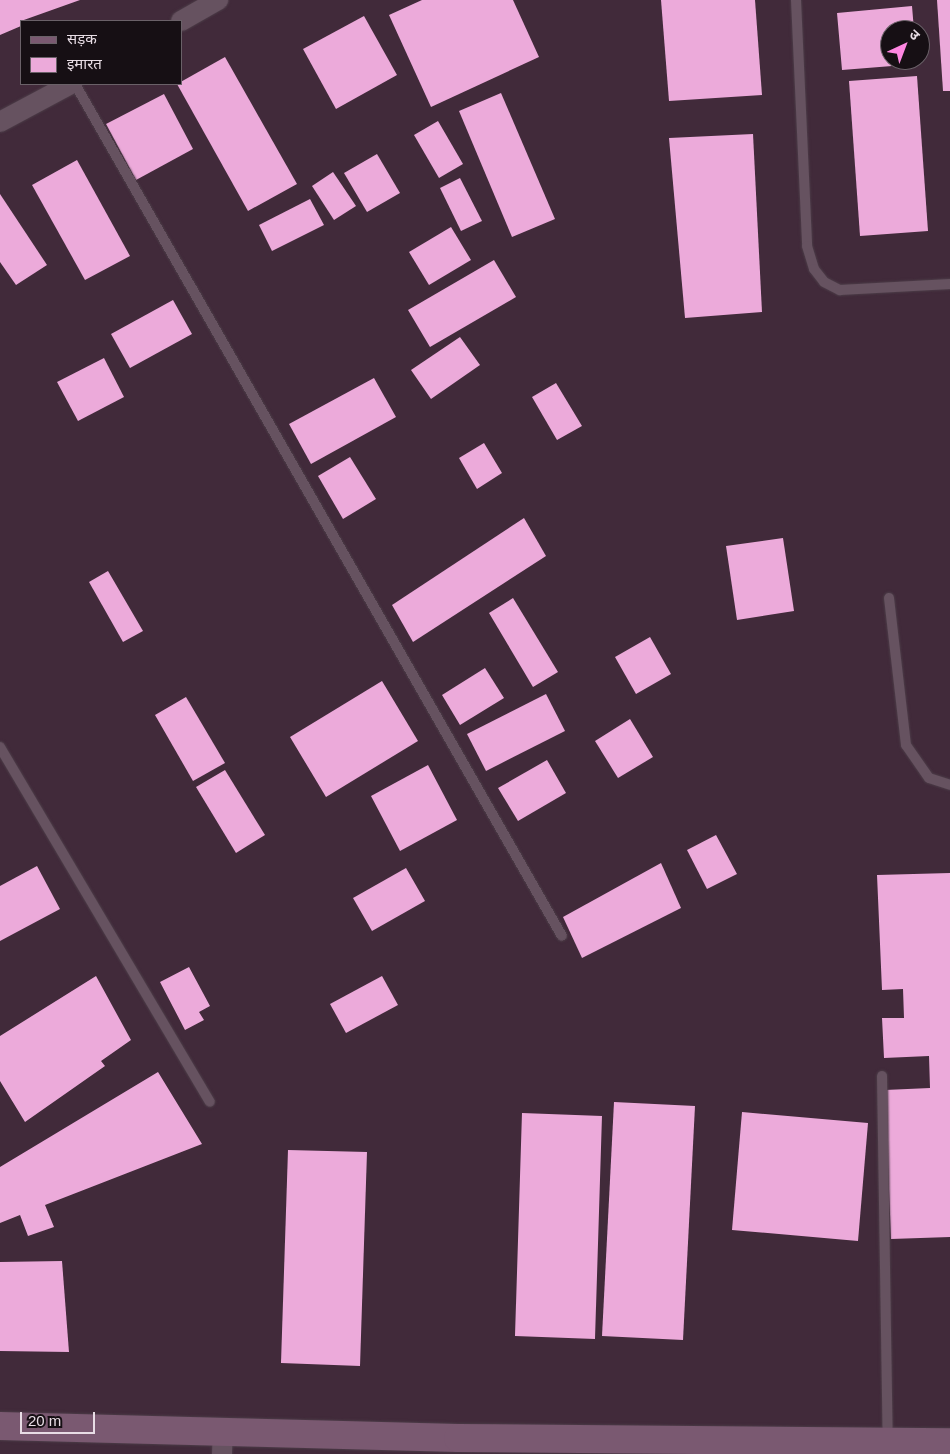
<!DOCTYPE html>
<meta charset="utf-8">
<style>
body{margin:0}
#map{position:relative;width:950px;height:1454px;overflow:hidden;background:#33222f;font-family:Arial,"Noto Sans Devanagari",sans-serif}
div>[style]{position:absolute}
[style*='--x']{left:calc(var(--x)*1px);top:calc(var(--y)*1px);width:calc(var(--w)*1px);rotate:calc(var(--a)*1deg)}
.built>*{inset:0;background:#412a3a}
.building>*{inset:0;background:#ecaada}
.roads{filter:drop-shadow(0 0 1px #4c3d48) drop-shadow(0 0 1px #4c3d48)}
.lane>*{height:10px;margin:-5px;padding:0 5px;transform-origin:5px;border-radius:5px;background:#665260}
.street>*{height:20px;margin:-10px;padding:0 10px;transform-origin:10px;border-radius:10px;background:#665260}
.secondary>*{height:28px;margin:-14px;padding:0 14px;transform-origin:14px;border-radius:14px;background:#7a5971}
span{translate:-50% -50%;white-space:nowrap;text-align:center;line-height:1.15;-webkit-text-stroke:5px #160f14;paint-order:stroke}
.legend{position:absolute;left:20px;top:20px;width:162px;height:65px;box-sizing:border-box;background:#160f14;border:1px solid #6a6168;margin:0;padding:6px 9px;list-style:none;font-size:15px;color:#e8dde5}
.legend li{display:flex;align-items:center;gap:10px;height:25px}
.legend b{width:25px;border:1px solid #6a6168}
.north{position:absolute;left:880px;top:20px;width:50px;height:50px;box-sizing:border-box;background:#160f14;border:1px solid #6a6168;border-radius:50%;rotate:43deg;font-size:14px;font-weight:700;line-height:20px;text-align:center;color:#e8dde5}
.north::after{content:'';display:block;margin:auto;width:18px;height:22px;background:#fe86e1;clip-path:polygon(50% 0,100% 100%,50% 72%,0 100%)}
.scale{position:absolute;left:20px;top:1412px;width:75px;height:22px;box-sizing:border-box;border:2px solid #e8dde5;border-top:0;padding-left:6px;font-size:15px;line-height:18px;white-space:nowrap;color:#e8dde5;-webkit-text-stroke:4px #160f14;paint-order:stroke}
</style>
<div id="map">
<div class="built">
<div style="clip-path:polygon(evenodd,0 0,950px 0,950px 1454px,0 1454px,0 0,21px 21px,181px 21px,181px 84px,21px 84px,21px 21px,0 0,890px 30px,920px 30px,920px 60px,890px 60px,890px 30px)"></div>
</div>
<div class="building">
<div style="clip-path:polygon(0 0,80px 0,21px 21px,21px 26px,0 35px)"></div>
<div style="clip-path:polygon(422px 0,513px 0,539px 57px,431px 107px,389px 15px)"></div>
<div style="clip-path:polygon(661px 0,755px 0,762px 95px,669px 101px)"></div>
<div style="clip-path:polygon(937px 0,950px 0,950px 91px,943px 91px)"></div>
<div style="clip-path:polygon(912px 6px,914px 30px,890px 30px,890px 60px,917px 60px,917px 64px,842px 70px,837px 13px)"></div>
<div style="clip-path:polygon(364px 16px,397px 75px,336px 109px,303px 49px)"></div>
<div style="clip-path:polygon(225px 57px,297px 184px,248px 211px,177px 84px)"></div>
<div style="clip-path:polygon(917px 76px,928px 231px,860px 236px,849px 81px)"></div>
<div style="clip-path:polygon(501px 93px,555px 219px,512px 237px,459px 111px)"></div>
<div style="clip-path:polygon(164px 94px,193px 149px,136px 180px,106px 124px)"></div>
<div style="clip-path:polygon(438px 121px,463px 164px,439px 178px,414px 135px)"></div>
<div style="clip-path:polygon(753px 134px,762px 312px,685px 318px,669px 138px)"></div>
<div style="clip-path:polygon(377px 154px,400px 193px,367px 212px,344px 173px)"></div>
<div style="clip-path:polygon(77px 160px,130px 256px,85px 280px,32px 185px)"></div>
<div style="clip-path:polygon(333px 172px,356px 206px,334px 220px,312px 186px)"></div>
<div style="clip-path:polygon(460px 178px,482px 221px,461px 231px,440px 188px)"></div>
<div style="clip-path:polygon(0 194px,47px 265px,16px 285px,0 262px)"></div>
<div style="clip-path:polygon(310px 199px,324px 225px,272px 251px,259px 225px)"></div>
<div style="clip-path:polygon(451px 227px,471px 260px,429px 285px,409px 252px)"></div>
<div style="clip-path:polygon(494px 260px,516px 297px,430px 347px,408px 310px)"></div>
<div style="clip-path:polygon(173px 300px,192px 334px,130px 368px,111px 334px)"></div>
<div style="clip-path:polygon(460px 337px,480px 365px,431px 399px,411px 370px)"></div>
<div style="clip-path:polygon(104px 358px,124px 397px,78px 421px,57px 382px)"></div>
<div style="clip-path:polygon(374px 378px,396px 417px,311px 464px,289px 424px)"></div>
<div style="clip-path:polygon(556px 383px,582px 426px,557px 440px,532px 397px)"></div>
<div style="clip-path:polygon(484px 443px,502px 473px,477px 489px,459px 458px)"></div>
<div style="clip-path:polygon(350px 457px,376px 499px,343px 519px,318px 476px)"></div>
<div style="clip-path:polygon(524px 518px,546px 556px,413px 642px,392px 605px)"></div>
<div style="clip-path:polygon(783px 538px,794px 611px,737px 620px,726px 546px)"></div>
<div style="clip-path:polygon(108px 571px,143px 631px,123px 642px,89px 582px)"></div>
<div style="clip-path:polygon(513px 598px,558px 672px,533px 687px,489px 613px)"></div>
<div style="clip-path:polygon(650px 637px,671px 674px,636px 694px,615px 657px)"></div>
<div style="clip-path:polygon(485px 668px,504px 698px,460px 725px,442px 695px)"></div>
<div style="clip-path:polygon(382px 681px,418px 741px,326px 797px,290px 737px)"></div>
<div style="clip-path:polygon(546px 694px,565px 731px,486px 771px,467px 734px)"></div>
<div style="clip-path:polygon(186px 697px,225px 763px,193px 781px,155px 715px)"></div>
<div style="clip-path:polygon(630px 719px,653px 757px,618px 778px,595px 741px)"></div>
<div style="clip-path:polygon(547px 760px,566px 793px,518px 821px,498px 788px)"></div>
<div style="clip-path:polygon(428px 765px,457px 820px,400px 851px,371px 796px)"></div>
<div style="clip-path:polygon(225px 770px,265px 835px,236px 853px,196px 787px)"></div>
<div style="clip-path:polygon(716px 835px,737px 874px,707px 889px,687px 850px)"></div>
<div style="clip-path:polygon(661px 863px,681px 908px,582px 958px,563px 917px)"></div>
<div style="clip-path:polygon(37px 866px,60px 909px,0 941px,0 886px)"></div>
<div style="clip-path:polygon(406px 868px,425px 901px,372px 931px,353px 898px)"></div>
<div style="clip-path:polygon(950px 873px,950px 1237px,891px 1239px,885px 1090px,930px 1088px,929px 1056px,884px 1058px,882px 1018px,904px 1018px,903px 989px,882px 990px,877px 875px)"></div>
<div style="clip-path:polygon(189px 967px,210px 1006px,199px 1012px,204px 1020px,185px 1030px,160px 982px)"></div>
<div style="clip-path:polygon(96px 976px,131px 1040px,101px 1061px,105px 1066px,25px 1122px,0 1081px,0 1036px)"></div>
<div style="clip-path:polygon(382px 976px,398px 1005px,346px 1033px,330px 1004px)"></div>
<div style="clip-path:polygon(158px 1072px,202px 1144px,45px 1205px,54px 1227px,28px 1236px,20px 1215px,0 1223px,0 1167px)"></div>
<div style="clip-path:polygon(614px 1102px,695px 1106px,683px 1340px,602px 1336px)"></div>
<div style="clip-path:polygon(742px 1112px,868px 1123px,858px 1241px,732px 1230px)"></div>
<div style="clip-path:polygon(522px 1113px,602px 1116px,595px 1339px,515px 1336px)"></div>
<div style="clip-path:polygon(288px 1150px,367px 1152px,360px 1366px,281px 1363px)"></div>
<div style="clip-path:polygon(62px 1261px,69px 1352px,0 1351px,0 1262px)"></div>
</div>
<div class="roads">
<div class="lane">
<div style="--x:796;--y:0;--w:246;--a:87.4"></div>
<div style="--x:807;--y:246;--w:24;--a:73"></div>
<div style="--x:814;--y:269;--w:16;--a:52"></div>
<div style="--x:824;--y:282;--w:18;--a:27"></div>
<div style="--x:840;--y:290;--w:110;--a:-3.1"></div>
<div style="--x:75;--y:84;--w:981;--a:60.25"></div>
<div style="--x:889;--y:598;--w:148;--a:83.4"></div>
<div style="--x:906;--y:745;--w:40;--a:55.1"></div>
<div style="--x:929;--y:778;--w:22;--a:18"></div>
<div style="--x:0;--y:747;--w:412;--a:59.4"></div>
<div style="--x:882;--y:1076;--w:365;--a:89.1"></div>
</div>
<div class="street">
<div style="--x:181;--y:21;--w:43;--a:-29.6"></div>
<div style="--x:0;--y:122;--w:81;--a:-28.2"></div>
<div style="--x:222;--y:1454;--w:23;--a:-88"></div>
</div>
<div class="secondary">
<div style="--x:0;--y:1426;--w:458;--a:1.5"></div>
<div style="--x:458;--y:1438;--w:492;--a:0.5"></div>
</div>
</div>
<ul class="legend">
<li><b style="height:6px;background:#7a5971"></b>सड़क</li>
<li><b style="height:14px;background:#ecaada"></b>इमारत</li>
</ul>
<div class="north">उ</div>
<div class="scale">20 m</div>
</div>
